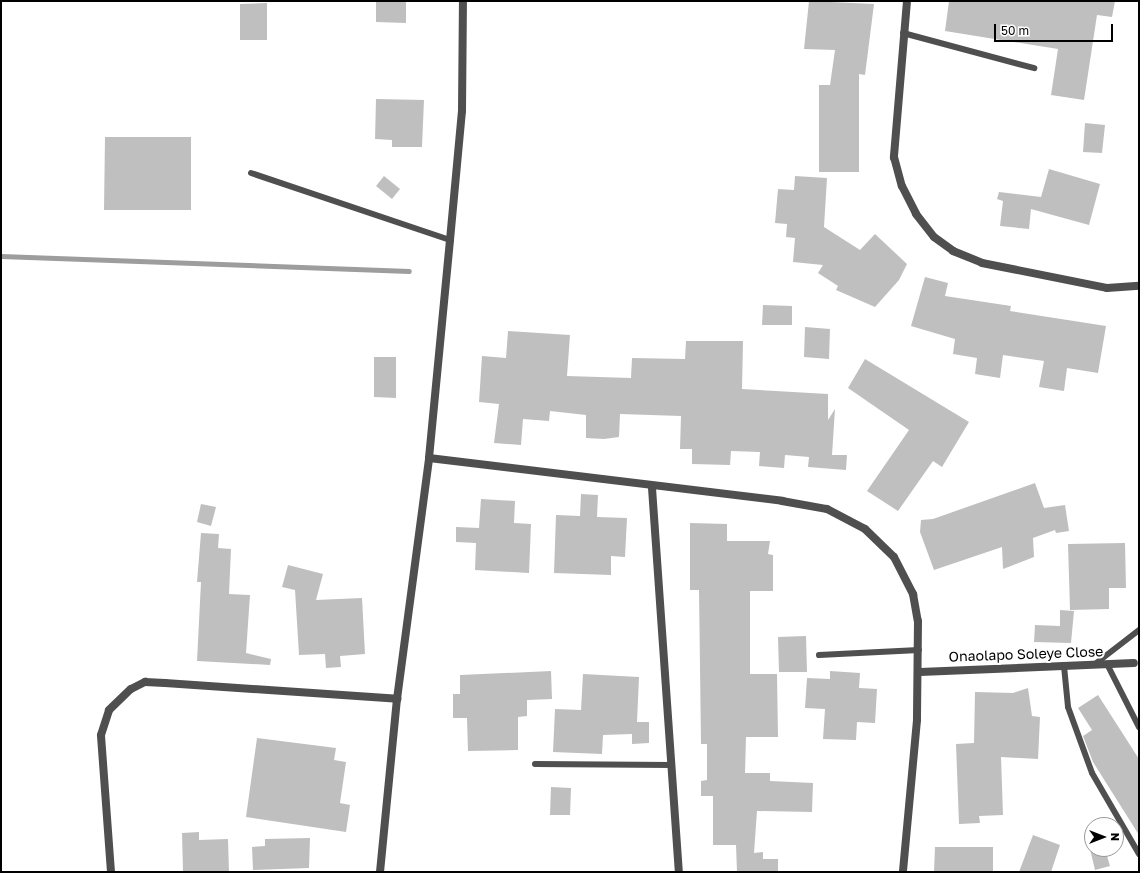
<!DOCTYPE html>
<style>
body{margin:0}
#map{position:relative;width:1140px;height:873px;overflow:hidden;background:#fff;font-family:"Golos Text",sans-serif}
div>[style]{position:absolute}
[style*='--x']{left:calc(var(--x)*1px);top:calc(var(--y)*1px);width:calc(var(--w)*1px);rotate:calc(var(--a)*1deg)}
.stream>*{height:4.5px;margin:-2.25px;padding:0 2.25px;transform-origin:2.25px;border-radius:2.25px;background:#9d9d9d}
.building>*{inset:0;background:#bfbfbf}
.lane>*{height:6px;margin:-3px;padding:0 3px;transform-origin:3px;border-radius:3px;background:#4f4f4f}
.street>*{height:8px;margin:-4px;padding:0 4px;transform-origin:4px;border-radius:4px;background:#4f4f4f}
span{translate:-50% -50%;white-space:nowrap;text-align:center;line-height:1.15;-webkit-text-stroke:4px #fff;paint-order:stroke}
.street-label{font-size:14px;color:#000}
.frame{position:absolute;inset:0;border:2px solid #000;pointer-events:none}
.north{position:absolute;left:1084px;top:817px;width:40px;height:40px;box-sizing:border-box;background:#fff;border:1px solid #999;border-radius:50%;rotate:90deg;font-size:11px;font-weight:700;line-height:16px;text-align:center;color:#000}
.north::after{content:'';display:block;margin:auto;width:14px;height:18px;background:#000;clip-path:polygon(50% 0,100% 100%,50% 72%,0 100%)}
.scale{position:absolute;left:994px;top:24px;width:119px;height:18px;box-sizing:border-box;border:2px solid #000;border-top:0;padding-left:5px;font-size:12px;line-height:14px;white-space:nowrap;color:#000;-webkit-text-stroke:3px #fff;paint-order:stroke}
</style>
<div id="map">
<div class="stream">
<div style="--x:1;--y:256;--w:408;--a:2.1"></div>
</div>
<div class="building">
<div style="clip-path:polygon(376px 1px,406px 1px,406px 23px,376px 22px)"></div>
<div style="clip-path:polygon(809px 1px,874px 4px,865px 75px,859px 74px,859px 172px,819px 172px,819px 85px,830px 85px,835px 50px,804px 49px)"></div>
<div style="clip-path:polygon(949px 1px,1115px 1px,1112px 17px,1097px 15px,1084px 100px,1051px 95px,1058px 49px,945px 31px)"></div>
<div style="clip-path:polygon(267px 3px,267px 40px,240px 40px,240px 4px)"></div>
<div style="clip-path:polygon(376px 99px,424px 100px,422px 147px,392px 147px,392px 140px,375px 139px)"></div>
<div style="clip-path:polygon(1085px 123px,1105px 125px,1102px 153px,1083px 152px)"></div>
<div style="clip-path:polygon(105px 137px,191px 137px,191px 210px,104px 210px)"></div>
<div style="clip-path:polygon(1049px 169px,1100px 184px,1089px 225px,1031px 209px,1029px 229px,1000px 226px,1003px 201px,997px 199px,999px 192px,1041px 197px)"></div>
<div style="clip-path:polygon(384px 176px,400px 189px,392px 199px,376px 186px)"></div>
<div style="clip-path:polygon(795px 176px,827px 178px,824px 227px,860px 250px,875px 234px,907px 264px,899px 280px,875px 307px,836px 290px,838px 286px,818px 273px,823px 265px,793px 262px,795px 238px,786px 237px,787px 224px,775px 223px,778px 189px,794px 190px)"></div>
<div style="clip-path:polygon(925px 277px,948px 283px,945px 296px,1011px 306px,1010px 311px,1106px 326px,1098px 373px,1067px 368px,1064px 391px,1039px 387px,1044px 361px,1003px 355px,1000px 378px,975px 374px,977px 358px,953px 354px,955px 339px,911px 326px)"></div>
<div style="clip-path:polygon(763px 305px,792px 306px,792px 325px,762px 325px)"></div>
<div style="clip-path:polygon(805px 327px,830px 329px,829px 359px,804px 357px)"></div>
<div style="clip-path:polygon(508px 331px,570px 335px,567px 376px,631px 378px,632px 358px,685px 359px,686px 341px,743px 341px,742px 389px,828px 394px,828px 420px,835px 409px,832px 455px,847px 455px,846px 470px,808px 467px,809px 457px,785px 455px,784px 468px,759px 466px,760px 452px,731px 451px,730px 465px,692px 464px,692px 449px,680px 449px,681px 416px,620px 414px,619px 437px,604px 439px,586px 438px,586px 415px,550px 411px,549px 421px,523px 419px,521px 445px,494px 443px,499px 404px,479px 402px,482px 356px,506px 358px)"></div>
<div style="clip-path:polygon(374px 357px,396px 357px,396px 398px,374px 397px)"></div>
<div style="clip-path:polygon(865px 359px,969px 422px,942px 467px,933px 461px,898px 511px,867px 491px,909px 430px,848px 388px)"></div>
<div style="clip-path:polygon(1035px 483px,1044px 508px,1065px 505px,1069px 531px,1056px 533px,1055px 530px,1033px 538px,1034px 557px,1003px 569px,1002px 547px,934px 570px,920px 532px,921px 520px,933px 519px)"></div>
<div style="clip-path:polygon(581px 494px,598px 495px,597px 517px,627px 518px,625px 557px,611px 556px,611px 575px,554px 573px,556px 515px,580px 516px)"></div>
<div style="clip-path:polygon(481px 499px,515px 501px,514px 523px,531px 524px,529px 573px,475px 570px,476px 543px,456px 542px,456px 527px,479px 528px)"></div>
<div style="clip-path:polygon(201px 504px,216px 507px,211px 526px,197px 522px)"></div>
<div style="clip-path:polygon(690px 523px,727px 524px,727px 541px,770px 541px,768px 554px,773px 555px,773px 591px,750px 591px,750px 674px,777px 674px,778px 737px,746px 737px,745px 773px,770px 773px,770px 781px,813px 783px,812px 812px,757px 811px,754px 853px,763px 852px,763px 859px,778px 859px,778px 872px,737px 872px,736px 845px,713px 845px,713px 796px,701px 796px,701px 781px,707px 780px,707px 744px,701px 744px,699px 590px,690px 590px)"></div>
<div style="clip-path:polygon(201px 533px,219px 534px,218px 548px,231px 549px,229px 594px,250px 595px,246px 653px,271px 659px,270px 665px,197px 661px,201px 582px,197px 582px)"></div>
<div style="clip-path:polygon(1125px 543px,1126px 588px,1109px 588px,1109px 609px,1070px 610px,1068px 544px)"></div>
<div style="clip-path:polygon(288px 565px,323px 574px,316px 600px,362px 598px,365px 654px,340px 656px,341px 667px,326px 668px,325px 654px,299px 655px,295px 590px,282px 587px)"></div>
<div style="clip-path:polygon(1060px 610px,1074px 611px,1071px 643px,1034px 642px,1035px 625px,1060px 626px)"></div>
<div style="clip-path:polygon(806px 636px,807px 672px,779px 672px,778px 637px)"></div>
<div style="clip-path:polygon(551px 671px,552px 699px,527px 700px,527px 716px,518px 717px,518px 750px,468px 751px,467px 718px,453px 718px,453px 694px,460px 694px,460px 675px)"></div>
<div style="clip-path:polygon(830px 671px,860px 673px,859px 688px,877px 689px,875px 723px,857px 722px,856px 740px,823px 739px,825px 709px,805px 708px,807px 678px,830px 679px)"></div>
<div style="clip-path:polygon(583px 674px,639px 677px,637px 722px,649px 722px,649px 743px,632px 744px,632px 734px,603px 735px,602px 754px,553px 752px,555px 709px,581px 710px)"></div>
<div style="clip-path:polygon(1028px 688px,1032px 716px,1040px 717px,1038px 759px,1001px 757px,1003px 815px,979px 816px,980px 823px,959px 824px,956px 744px,974px 743px,975px 692px,1013px 693px)"></div>
<div style="clip-path:polygon(1098px 695px,1139px 759px,1139px 835px,1093px 762px,1083px 736px,1092px 730px,1078px 708px)"></div>
<div style="clip-path:polygon(257px 738px,336px 748px,334px 760px,346px 762px,340px 803px,350px 805px,346px 832px,246px 817px)"></div>
<div style="clip-path:polygon(551px 787px,571px 788px,570px 815px,550px 815px)"></div>
<div style="clip-path:polygon(199px 832px,199px 840px,228px 839px,229px 872px,183px 872px,182px 833px)"></div>
<div style="clip-path:polygon(1033px 835px,1060px 845px,1051px 872px,1019px 872px)"></div>
<div style="clip-path:polygon(310px 838px,309px 868px,253px 870px,252px 847px,265px 846px,265px 839px)"></div>
<div style="clip-path:polygon(935px 847px,993px 847px,993px 872px,934px 872px)"></div>
<div style="clip-path:polygon(1090px 849px,1105px 849px,1110px 866px,1095px 870px)"></div>
</div>
<div class="lane">
<div style="--x:903;--y:33;--w:136;--a:15"></div>
<div style="--x:251;--y:173;--w:210;--a:18.6"></div>
<div style="--x:819;--y:655;--w:100;--a:-2.9"></div>
<div style="--x:1095;--y:664;--w:56;--a:-37.7"></div>
<div style="--x:1107;--y:664;--w:71;--a:63.1"></div>
<div style="--x:1064;--y:666;--w:41;--a:84.4"></div>
<div style="--x:1068;--y:707;--w:70;--a:70"></div>
<div style="--x:1092;--y:773;--w:94;--a:59.9"></div>
<div style="--x:535;--y:764;--w:137;--a:0.4"></div>
</div>
<div class="street">
<div style="--x:907;--y:1;--w:157;--a:94.8"></div>
<div style="--x:894;--y:157;--w:30;--a:75"></div>
<div style="--x:902;--y:186;--w:31;--a:63"></div>
<div style="--x:916;--y:214;--w:29;--a:52"></div>
<div style="--x:934;--y:237;--w:24;--a:36"></div>
<div style="--x:953;--y:251;--w:31;--a:22"></div>
<div style="--x:982;--y:263;--w:127;--a:11.3"></div>
<div style="--x:1107;--y:288;--w:32;--a:-4"></div>
<div style="--x:429;--y:458;--w:356;--a:6.9"></div>
<div style="--x:782;--y:501;--w:46;--a:10.1"></div>
<div style="--x:827;--y:509;--w:43;--a:27.8"></div>
<div style="--x:865;--y:529;--w:40;--a:44"></div>
<div style="--x:894;--y:557;--w:42;--a:62.8"></div>
<div style="--x:913;--y:594;--w:27;--a:80"></div>
<div style="--x:918;--y:621;--w:99;--a:90.6"></div>
<div style="--x:917;--y:720;--w:153;--a:95.3"></div>
<div style="--x:652;--y:488;--w:385;--a:86"></div>
<div style="--x:920;--y:672;--w:214;--a:-2.4"></div>
<div style="--x:111;--y:872;--w:137;--a:-94.2"></div>
<div style="--x:101;--y:735;--w:26;--a:-72"></div>
<div style="--x:109;--y:710;--w:30;--a:-44"></div>
<div style="--x:131;--y:689;--w:16;--a:-27"></div>
<div style="--x:145;--y:682;--w:20;--a:3"></div>
<div style="--x:165;--y:683;--w:233;--a:3.9"></div>
<div style="--x:380;--y:872;--w:174;--a:-84.4"></div>
<div style="--x:397;--y:699;--w:243;--a:-82.4"></div>
<div style="--x:429;--y:458;--w:219;--a:-84.5"></div>
<div style="--x:450;--y:240;--w:130;--a:-84.7"></div>
<div style="--x:462;--y:111;--w:110;--a:-89.5"></div>
</div>
<div class="street-label">
<span style="left:1026px;top:654px;rotate:-2deg">Onaolapo Soleye Close</span>
</div>
<div class="frame"></div>
<div class="north">N</div>
<div class="scale">50 m</div>
</div>
